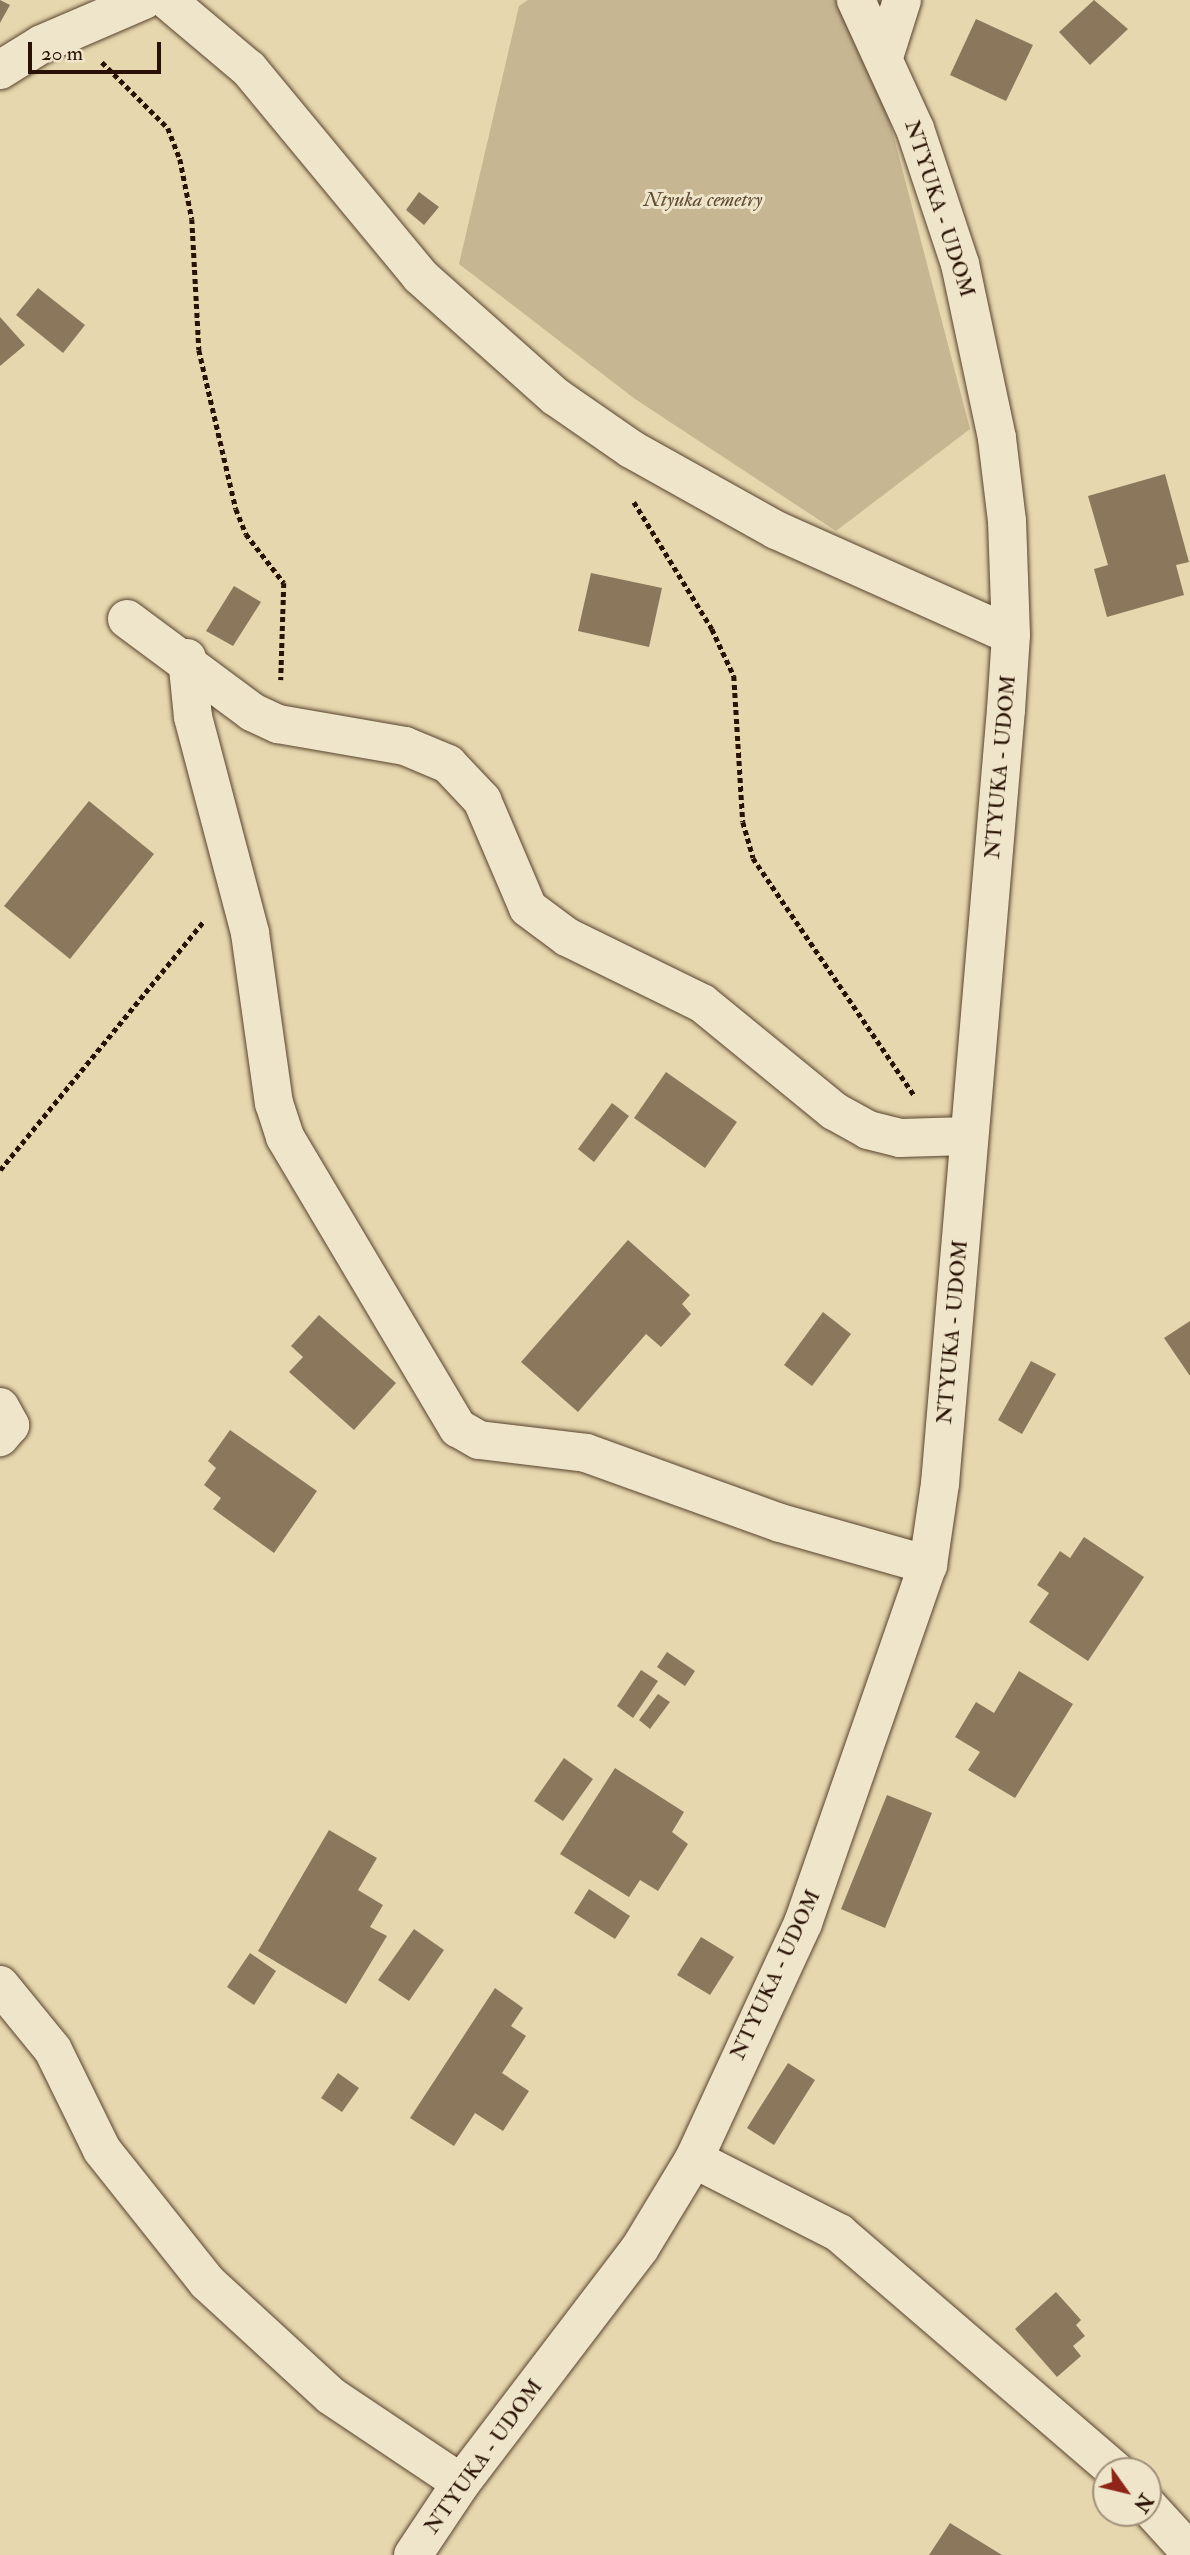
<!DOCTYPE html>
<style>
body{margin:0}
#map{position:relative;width:1190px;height:2555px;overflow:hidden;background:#e6d7ae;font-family:"IM FELL Double Pica",serif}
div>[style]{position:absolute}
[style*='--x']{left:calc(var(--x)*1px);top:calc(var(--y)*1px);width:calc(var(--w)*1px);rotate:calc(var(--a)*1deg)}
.green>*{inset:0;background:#c6b691}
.building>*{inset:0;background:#8b785c}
.path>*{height:4.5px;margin-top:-2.25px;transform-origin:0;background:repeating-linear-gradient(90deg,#291204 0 5px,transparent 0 8.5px)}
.roads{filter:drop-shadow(0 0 2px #58432e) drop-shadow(0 0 2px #58432e)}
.minor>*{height:38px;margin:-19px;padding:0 19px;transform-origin:19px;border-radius:19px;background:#efe5ca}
span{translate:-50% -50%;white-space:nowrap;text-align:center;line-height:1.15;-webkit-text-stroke:6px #efe5ca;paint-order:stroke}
.park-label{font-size:21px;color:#604b35;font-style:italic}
.street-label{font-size:21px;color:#291204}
.north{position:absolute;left:1092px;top:2457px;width:70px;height:70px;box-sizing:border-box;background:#efe5ca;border:2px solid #a0917b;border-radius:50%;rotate:124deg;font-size:19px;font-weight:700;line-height:28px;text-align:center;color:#291204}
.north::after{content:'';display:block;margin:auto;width:24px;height:32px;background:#8f2418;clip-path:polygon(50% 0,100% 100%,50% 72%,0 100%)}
.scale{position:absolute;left:28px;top:42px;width:133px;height:32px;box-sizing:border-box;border:4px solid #291204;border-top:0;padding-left:9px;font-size:21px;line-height:24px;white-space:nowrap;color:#291204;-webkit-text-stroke:5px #efe5ca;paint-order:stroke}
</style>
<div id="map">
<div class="green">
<div style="clip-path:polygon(528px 0,839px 0,873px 57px,970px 429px,836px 531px,635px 399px,459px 264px,519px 6px)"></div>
</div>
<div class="building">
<div style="clip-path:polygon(0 0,10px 5px,0 23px)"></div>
<div style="clip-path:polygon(1094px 0,1128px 29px,1090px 65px,1059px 32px)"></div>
<div style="clip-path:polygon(976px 19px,1033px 45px,1006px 101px,950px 75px)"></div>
<div style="clip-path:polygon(419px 192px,439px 207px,424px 225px,406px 210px)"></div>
<div style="clip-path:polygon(38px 288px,85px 325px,63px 353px,16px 315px)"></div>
<div style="clip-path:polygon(0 317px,25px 345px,0 366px)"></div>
<div style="clip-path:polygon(1165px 474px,1189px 562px,1176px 565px,1184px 595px,1107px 617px,1094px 569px,1108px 565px,1088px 496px)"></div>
<div style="clip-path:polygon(591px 573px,662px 588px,649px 647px,578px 631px)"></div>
<div style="clip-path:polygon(234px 586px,261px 602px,233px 646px,206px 631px)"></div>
<div style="clip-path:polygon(89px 801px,154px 854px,70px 959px,4px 906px)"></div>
<div style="clip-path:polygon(666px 1072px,737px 1122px,705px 1168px,634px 1118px)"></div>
<div style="clip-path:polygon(612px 1103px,629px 1116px,594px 1162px,578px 1149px)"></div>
<div style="clip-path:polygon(628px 1240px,690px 1295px,682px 1304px,691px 1314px,661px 1347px,646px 1334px,578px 1412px,521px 1362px)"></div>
<div style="clip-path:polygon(823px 1312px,851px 1334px,812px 1386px,784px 1365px)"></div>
<div style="clip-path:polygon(319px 1315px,396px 1383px,354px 1430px,289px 1372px,303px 1357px,291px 1346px)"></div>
<div style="clip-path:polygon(1190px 1321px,1190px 1376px,1164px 1338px)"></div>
<div style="clip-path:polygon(1031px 1361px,1056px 1374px,1022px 1434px,998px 1420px)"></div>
<div style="clip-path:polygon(230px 1430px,317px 1491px,274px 1553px,213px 1509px,221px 1498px,204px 1485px,216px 1468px,208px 1461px)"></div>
<div style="clip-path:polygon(1084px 1537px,1144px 1577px,1088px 1661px,1029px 1622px,1049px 1593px,1037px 1585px,1060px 1551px,1070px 1558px)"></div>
<div style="clip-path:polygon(667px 1652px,695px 1671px,685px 1686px,657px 1667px)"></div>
<div style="clip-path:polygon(641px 1670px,658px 1681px,633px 1718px,617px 1706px)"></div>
<div style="clip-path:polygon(1019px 1671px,1073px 1704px,1015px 1798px,968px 1770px,980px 1752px,955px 1737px,976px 1702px,994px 1713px)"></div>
<div style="clip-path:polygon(658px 1694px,670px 1702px,650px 1729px,639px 1720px)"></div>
<div style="clip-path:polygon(564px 1758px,593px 1779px,563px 1821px,534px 1801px)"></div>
<div style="clip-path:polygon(615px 1768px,684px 1812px,672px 1832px,688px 1844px,658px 1891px,640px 1880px,629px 1897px,560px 1854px)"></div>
<div style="clip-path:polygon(887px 1795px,932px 1813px,885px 1928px,841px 1909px)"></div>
<div style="clip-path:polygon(329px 1830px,377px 1858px,358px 1890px,383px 1905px,370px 1927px,387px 1936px,346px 2004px,258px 1951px)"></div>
<div style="clip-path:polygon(589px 1889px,630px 1916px,615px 1939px,574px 1913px)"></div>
<div style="clip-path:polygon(414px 1929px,444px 1950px,409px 2001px,378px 1980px)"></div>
<div style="clip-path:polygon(701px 1937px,734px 1957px,710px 1995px,677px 1975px)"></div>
<div style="clip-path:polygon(250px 1953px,276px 1971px,254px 2005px,227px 1987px)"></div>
<div style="clip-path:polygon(495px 1988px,523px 2008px,511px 2026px,526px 2036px,502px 2073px,529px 2091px,503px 2131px,475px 2113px,454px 2146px,410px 2118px)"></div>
<div style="clip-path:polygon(788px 2063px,815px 2080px,774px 2145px,747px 2128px)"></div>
<div style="clip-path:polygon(338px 2073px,359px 2088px,342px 2112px,321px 2098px)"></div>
<div style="clip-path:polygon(1056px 2292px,1081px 2320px,1076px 2325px,1085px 2336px,1073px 2346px,1081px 2356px,1057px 2377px,1015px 2329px)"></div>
<div style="clip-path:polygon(950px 2523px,1002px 2555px,929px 2555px)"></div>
</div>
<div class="path">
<div style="--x:102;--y:62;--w:93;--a:45"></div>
<div style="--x:168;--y:128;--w:33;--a:69"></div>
<div style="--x:180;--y:159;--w:61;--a:78.7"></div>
<div style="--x:192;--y:219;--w:131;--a:86.9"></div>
<div style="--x:199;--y:350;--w:163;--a:76.9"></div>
<div style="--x:236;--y:509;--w:27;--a:68"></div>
<div style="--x:246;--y:534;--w:62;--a:52.2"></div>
<div style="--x:284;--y:583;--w:97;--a:91.8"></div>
<div style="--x:634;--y:502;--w:149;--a:58.4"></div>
<div style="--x:712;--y:629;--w:52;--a:64.9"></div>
<div style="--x:734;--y:676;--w:146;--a:86.5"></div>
<div style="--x:743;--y:822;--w:37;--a:74"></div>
<div style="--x:753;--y:858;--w:288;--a:55.8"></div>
<div style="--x:0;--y:1170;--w:320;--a:-50.7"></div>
</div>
<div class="roads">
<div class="minor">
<div style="--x:167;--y:0;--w:107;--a:40.1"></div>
<div style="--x:249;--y:69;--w:268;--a:50.4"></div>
<div style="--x:420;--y:276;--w:182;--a:41.7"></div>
<div style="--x:556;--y:397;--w:91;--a:34.7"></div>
<div style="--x:631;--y:449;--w:166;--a:29.2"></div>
<div style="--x:776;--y:530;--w:257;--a:24.1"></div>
<div style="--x:885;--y:54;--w:57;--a:-72.5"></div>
<div style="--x:0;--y:70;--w:49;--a:-31.8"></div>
<div style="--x:42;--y:44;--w:111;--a:-23.3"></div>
<div style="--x:127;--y:619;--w:156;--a:36.6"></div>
<div style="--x:252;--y:712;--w:29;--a:25"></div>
<div style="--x:278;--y:724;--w:129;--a:9.8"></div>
<div style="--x:405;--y:746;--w:47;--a:22.7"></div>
<div style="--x:448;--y:764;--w:50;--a:46.6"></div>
<div style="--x:482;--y:800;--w:117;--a:66.9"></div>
<div style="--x:528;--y:908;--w:49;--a:36.6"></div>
<div style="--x:567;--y:937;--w:150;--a:26.1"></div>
<div style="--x:702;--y:1003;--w:171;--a:39.3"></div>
<div style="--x:834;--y:1111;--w:39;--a:29"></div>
<div style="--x:868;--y:1130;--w:33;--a:14"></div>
<div style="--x:900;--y:1138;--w:68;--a:-1.7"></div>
<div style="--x:187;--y:658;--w:59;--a:84.2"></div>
<div style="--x:193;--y:717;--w:223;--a:75.2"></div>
<div style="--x:250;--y:933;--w:172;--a:82"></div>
<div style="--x:274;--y:1103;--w:36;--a:72"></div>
<div style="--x:285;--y:1137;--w:339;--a:59.3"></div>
<div style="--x:458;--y:1428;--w:24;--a:30"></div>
<div style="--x:479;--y:1440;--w:108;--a:6.9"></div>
<div style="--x:586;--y:1453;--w:206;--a:19.8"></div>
<div style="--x:780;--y:1523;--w:154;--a:15.8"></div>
<div style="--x:0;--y:1407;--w:21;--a:61"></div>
<div style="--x:10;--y:1425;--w:16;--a:130"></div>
<div style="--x:0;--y:1985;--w:84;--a:50.8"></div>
<div style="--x:53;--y:2050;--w:111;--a:63.9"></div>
<div style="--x:102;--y:2150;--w:169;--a:51.5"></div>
<div style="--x:207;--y:2282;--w:168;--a:42.6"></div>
<div style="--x:331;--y:2396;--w:156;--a:33.8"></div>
<div style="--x:694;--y:2159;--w:163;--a:27"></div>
<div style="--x:839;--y:2233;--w:365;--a:40.7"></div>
<div style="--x:1148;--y:2506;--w:62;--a:47.6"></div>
<div style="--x:413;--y:2555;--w:87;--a:-56.3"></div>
<div style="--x:461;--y:2483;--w:295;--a:-52.7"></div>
<div style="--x:640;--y:2248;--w:104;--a:-58.8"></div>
<div style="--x:694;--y:2159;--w:260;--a:-65.2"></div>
<div style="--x:803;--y:1923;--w:379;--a:-70.8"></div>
<div style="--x:928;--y:1565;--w:82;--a:-81.6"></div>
<div style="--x:940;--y:1484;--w:777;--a:-85.13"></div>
<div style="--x:1006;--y:710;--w:75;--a:-86.2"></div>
<div style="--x:1011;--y:635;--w:114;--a:-92"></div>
<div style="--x:1007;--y:521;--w:84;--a:-96.9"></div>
<div style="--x:997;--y:438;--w:178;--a:-102"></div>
<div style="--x:960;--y:264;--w:142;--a:-108.4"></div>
<div style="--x:915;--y:129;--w:142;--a:-114.6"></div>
</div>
</div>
<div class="park-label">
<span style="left:703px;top:200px">Ntyuka cemetry</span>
</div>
<div class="street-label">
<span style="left:939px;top:209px;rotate:72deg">NTYUKA - UDOM</span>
<span style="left:1001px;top:767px;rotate:-85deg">NTYUKA - UDOM</span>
<span style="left:953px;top:1332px;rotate:-85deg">NTYUKA - UDOM</span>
<span style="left:776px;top:1975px;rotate:-65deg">NTYUKA - UDOM</span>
<span style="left:484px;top:2457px;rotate:-54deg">NTYUKA - UDOM</span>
</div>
<div class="north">N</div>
<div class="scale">20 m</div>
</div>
